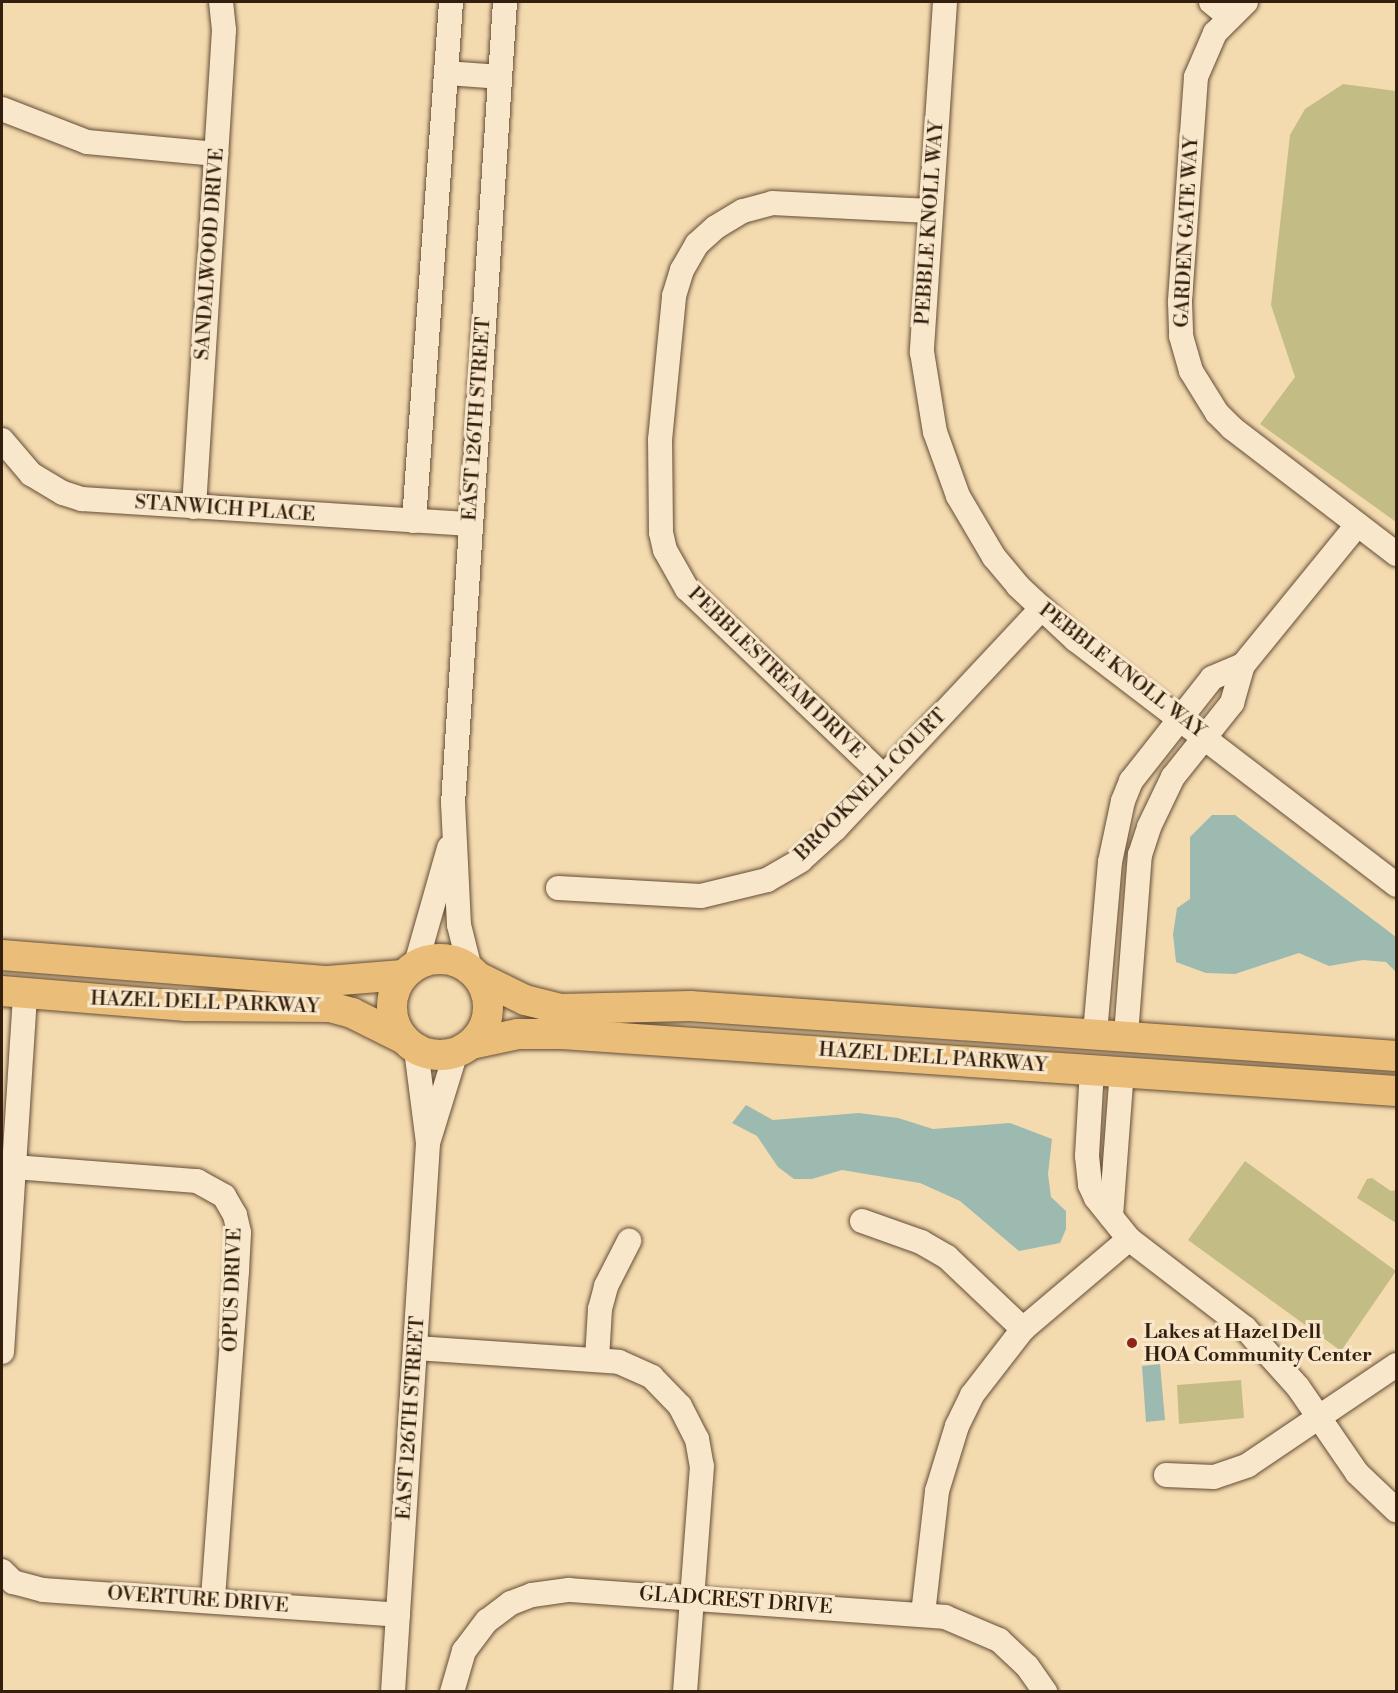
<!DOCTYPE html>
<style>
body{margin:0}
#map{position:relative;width:1398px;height:1693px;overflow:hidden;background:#f4daaf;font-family:"Libre Bodoni",serif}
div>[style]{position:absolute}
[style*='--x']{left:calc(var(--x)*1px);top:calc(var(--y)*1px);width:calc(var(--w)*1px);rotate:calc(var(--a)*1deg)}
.green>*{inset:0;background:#c3bd85}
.water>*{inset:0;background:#9cbab0}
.roads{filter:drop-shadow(0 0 2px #644d36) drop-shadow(0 0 2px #644d36)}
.minor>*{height:24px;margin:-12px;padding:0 12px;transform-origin:12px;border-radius:12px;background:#f8e7cb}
.major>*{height:30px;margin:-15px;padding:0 15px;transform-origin:15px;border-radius:15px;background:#eabd78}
.major>.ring{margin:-15px;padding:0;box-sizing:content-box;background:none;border:30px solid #eabd78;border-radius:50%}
.dots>*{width:16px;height:16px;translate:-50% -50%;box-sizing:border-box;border:3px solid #f8e7cb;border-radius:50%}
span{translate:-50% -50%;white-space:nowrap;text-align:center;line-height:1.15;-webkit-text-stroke:6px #f8e7cb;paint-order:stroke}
.street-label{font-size:20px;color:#341e0d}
.poi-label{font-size:20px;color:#341e0d;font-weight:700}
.left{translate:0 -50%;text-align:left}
.frame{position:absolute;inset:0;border:3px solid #341e0d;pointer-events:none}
</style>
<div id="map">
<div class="green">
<div style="clip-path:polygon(1343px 84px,1396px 91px,1396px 522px,1260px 424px,1295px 377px,1271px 305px,1290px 135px,1305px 109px)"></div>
<div style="clip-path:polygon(1245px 1161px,1396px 1271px,1341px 1351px,1188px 1240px)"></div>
<div style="clip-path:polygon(1372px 1178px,1391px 1191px,1396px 1190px,1396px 1223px,1357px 1198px,1367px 1179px)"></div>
<div style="clip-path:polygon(1241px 1380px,1244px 1418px,1179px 1424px,1177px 1385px)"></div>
</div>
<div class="water">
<div style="clip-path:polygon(1212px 815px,1235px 815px,1396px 937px,1396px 972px,1386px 962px,1363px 960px,1329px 966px,1299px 953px,1235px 974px,1206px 973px,1176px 962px,1173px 934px,1177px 908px,1190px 899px,1190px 837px)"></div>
<div style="clip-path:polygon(746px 1105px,773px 1120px,859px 1113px,898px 1118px,933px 1129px,1010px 1123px,1052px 1139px,1048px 1174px,1051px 1197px,1066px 1211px,1066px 1229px,1060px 1243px,1019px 1251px,960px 1201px,920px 1183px,842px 1170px,812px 1179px,794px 1179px,778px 1167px,757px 1136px,732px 1123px)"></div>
<div style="clip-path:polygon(1160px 1364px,1165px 1420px,1146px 1422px,1142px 1366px)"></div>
</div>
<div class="roads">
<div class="minor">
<div style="--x:945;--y:2;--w:351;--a:93.8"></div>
<div style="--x:922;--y:352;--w:81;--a:80.8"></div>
<div style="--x:935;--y:432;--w:68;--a:70.2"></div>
<div style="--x:958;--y:496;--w:71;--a:59.5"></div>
<div style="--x:994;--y:557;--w:38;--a:50"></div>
<div style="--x:1018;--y:586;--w:79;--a:43"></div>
<div style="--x:1076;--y:640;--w:403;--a:37.4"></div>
<div style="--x:1211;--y:2;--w:22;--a:39"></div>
<div style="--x:1246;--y:2;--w:44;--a:135"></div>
<div style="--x:1215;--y:33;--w:48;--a:113.4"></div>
<div style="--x:1196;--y:77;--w:226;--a:94.1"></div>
<div style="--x:1180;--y:302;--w:34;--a:88"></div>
<div style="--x:1181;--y:336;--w:36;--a:74"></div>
<div style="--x:1191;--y:371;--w:49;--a:58.2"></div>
<div style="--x:1217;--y:413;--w:21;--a:45"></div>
<div style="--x:1232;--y:428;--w:207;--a:37.5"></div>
<div style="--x:446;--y:73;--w:54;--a:4.2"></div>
<div style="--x:2;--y:109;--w:91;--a:21.2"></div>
<div style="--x:87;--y:142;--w:130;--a:5.3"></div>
<div style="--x:2;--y:440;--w:45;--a:49.5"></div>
<div style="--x:31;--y:474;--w:37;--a:31"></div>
<div style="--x:63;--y:493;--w:20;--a:18"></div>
<div style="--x:82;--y:499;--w:389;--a:3.7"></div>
<div style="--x:194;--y:507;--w:478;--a:-86.4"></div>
<div style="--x:224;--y:30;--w:28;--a:-96"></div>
<div style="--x:414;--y:521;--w:520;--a:-85.92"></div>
<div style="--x:883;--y:776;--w:271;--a:-136.3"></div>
<div style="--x:687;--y:589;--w:45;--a:-119.4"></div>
<div style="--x:665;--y:550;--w:18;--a:-103"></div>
<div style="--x:661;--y:532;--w:92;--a:-90.6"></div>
<div style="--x:660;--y:440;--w:145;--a:-84.4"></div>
<div style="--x:674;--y:296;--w:27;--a:-73"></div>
<div style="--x:682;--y:270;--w:30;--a:-60"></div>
<div style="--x:697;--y:244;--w:25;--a:-42"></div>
<div style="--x:716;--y:227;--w:31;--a:-31"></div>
<div style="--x:743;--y:211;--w:30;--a:-15"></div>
<div style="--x:772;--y:203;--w:158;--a:2.9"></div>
<div style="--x:558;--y:888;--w:143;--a:3.2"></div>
<div style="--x:701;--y:896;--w:68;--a:-13.6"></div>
<div style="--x:767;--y:880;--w:39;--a:-30"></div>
<div style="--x:801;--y:860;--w:47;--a:-42.4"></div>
<div style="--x:836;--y:828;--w:300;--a:-46.9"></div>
<div style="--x:416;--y:964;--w:121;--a:-74.1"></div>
<div style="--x:470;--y:969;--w:45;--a:-104"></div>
<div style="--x:459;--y:925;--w:121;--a:-92.8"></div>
<div style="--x:453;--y:804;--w:804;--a:-86.29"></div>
<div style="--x:1095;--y:1033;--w:172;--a:-85"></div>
<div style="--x:1110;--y:862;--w:62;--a:-78"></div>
<div style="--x:1123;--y:801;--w:22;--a:-68"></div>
<div style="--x:1131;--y:781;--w:131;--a:-51.8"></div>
<div style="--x:1212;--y:678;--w:34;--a:-23"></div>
<div style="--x:1126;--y:1035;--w:181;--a:-85.6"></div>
<div style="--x:1140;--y:855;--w:29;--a:-72"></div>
<div style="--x:1149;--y:827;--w:55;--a:-64.4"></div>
<div style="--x:1173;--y:777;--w:95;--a:-51.4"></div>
<div style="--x:1232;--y:703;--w:40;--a:-74"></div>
<div style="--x:1243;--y:665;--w:181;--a:-50.8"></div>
<div style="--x:1092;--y:1069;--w:87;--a:93.3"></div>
<div style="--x:1087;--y:1156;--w:29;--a:84"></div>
<div style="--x:1090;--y:1185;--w:14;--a:65"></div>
<div style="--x:1096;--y:1198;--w:53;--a:51.2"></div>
<div style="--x:1129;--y:1239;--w:146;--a:37.5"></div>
<div style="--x:1245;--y:1328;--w:79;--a:48.1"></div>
<div style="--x:1298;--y:1387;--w:104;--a:55.5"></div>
<div style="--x:1357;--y:1473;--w:54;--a:43.5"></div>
<div style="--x:428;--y:1143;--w:95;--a:-72.9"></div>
<div style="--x:14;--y:1167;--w:184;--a:4.4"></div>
<div style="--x:197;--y:1181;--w:31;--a:29"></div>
<div style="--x:224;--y:1196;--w:22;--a:60"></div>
<div style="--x:235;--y:1215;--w:18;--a:77"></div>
<div style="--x:239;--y:1233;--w:38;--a:93"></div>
<div style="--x:237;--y:1271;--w:331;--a:94.2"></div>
<div style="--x:1111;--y:1216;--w:145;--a:-85.7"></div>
<div style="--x:862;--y:1221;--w:63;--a:19.6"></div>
<div style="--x:921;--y:1242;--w:30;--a:30"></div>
<div style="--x:947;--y:1257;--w:105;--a:43.5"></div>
<div style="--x:416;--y:1348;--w:203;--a:3.9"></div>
<div style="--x:619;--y:1362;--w:36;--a:24"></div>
<div style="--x:652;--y:1377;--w:40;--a:46"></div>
<div style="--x:680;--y:1406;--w:37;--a:63"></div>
<div style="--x:697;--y:1439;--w:27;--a:80"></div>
<div style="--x:702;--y:1466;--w:227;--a:94.3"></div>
<div style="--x:2;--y:1352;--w:359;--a:-86.3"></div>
<div style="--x:597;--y:1359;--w:50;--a:-86.6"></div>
<div style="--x:600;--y:1309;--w:24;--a:-75"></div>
<div style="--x:606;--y:1286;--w:51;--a:-62.9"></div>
<div style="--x:1166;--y:1475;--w:48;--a:2.4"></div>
<div style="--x:1214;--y:1477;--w:36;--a:-19"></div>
<div style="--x:1248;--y:1465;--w:179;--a:-34"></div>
<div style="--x:2;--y:1571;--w:16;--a:45"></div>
<div style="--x:13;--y:1582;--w:31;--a:15"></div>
<div style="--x:43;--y:1590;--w:356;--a:4"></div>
<div style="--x:923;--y:1614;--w:124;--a:-83.5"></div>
<div style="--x:937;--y:1491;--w:68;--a:-72.9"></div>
<div style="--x:957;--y:1426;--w:34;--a:-64"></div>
<div style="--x:972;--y:1395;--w:83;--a:-52.3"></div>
<div style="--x:1023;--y:1329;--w:139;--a:-40.3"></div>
<div style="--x:393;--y:1692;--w:550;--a:-86.35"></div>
<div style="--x:428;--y:1143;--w:95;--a:-97.3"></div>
<div style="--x:452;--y:1692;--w:43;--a:-73.7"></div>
<div style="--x:464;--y:1651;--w:38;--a:-53"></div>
<div style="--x:487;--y:1621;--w:30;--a:-37"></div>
<div style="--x:511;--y:1603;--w:22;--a:-21"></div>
<div style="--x:532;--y:1595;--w:37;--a:-8"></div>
<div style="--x:569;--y:1590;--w:377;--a:4.1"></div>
<div style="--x:945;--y:1617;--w:59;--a:23.1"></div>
<div style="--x:999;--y:1640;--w:38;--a:43"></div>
<div style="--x:1027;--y:1666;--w:32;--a:55"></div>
</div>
<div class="major">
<div style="--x:2;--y:955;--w:327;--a:4.6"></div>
<div style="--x:328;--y:981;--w:75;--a:-4.6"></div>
<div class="ring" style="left:392px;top:959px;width:66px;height:66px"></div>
<div style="--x:478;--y:977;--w:52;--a:26.1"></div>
<div style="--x:525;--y:1000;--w:38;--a:14"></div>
<div style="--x:562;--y:1009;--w:128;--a:-1.3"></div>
<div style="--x:690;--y:1006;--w:708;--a:4.05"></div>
<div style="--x:2;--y:991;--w:185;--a:4.7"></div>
<div style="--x:186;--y:1006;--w:144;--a:0.4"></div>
<div style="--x:330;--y:1007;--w:23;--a:15"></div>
<div style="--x:352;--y:1013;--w:56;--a:26.6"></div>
<div style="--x:471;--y:1044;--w:48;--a:-12"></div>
<div style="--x:518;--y:1034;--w:44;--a:0"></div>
<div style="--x:562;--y:1034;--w:836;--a:3.91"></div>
</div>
</div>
<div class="dots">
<div style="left:1132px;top:1343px;background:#8f2418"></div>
</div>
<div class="street-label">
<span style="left:930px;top:223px;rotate:-86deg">PEBBLE KNOLL WAY</span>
<span style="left:1187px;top:232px;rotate:-87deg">GARDEN GATE WAY</span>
<span style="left:210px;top:254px;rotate:-86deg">SANDALWOOD DRIVE</span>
<span style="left:477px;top:419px;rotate:-86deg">EAST 126TH STREET</span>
<span style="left:225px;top:509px;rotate:4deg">STANWICH PLACE</span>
<span style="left:1122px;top:671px;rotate:38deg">PEBBLE KNOLL WAY</span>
<span style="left:776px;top:673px;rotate:44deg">PEBBLESTREAM DRIVE</span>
<span style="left:871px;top:785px;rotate:-45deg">BROOKNELL COURT</span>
<span style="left:205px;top:1003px;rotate:2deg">HAZEL DELL PARKWAY</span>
<span style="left:933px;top:1058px;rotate:4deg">HAZEL DELL PARKWAY</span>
<span style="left:233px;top:1290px;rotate:-88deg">OPUS DRIVE</span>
<span style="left:411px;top:1418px;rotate:-86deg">EAST 126TH STREET</span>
<span style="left:198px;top:1600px;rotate:4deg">OVERTURE DRIVE</span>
<span style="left:736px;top:1601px;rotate:4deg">GLADCREST DRIVE</span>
</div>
<div class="poi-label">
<span class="left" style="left:1144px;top:1344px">Lakes at Hazel Dell<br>HOA Community Center</span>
</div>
<div class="frame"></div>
</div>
